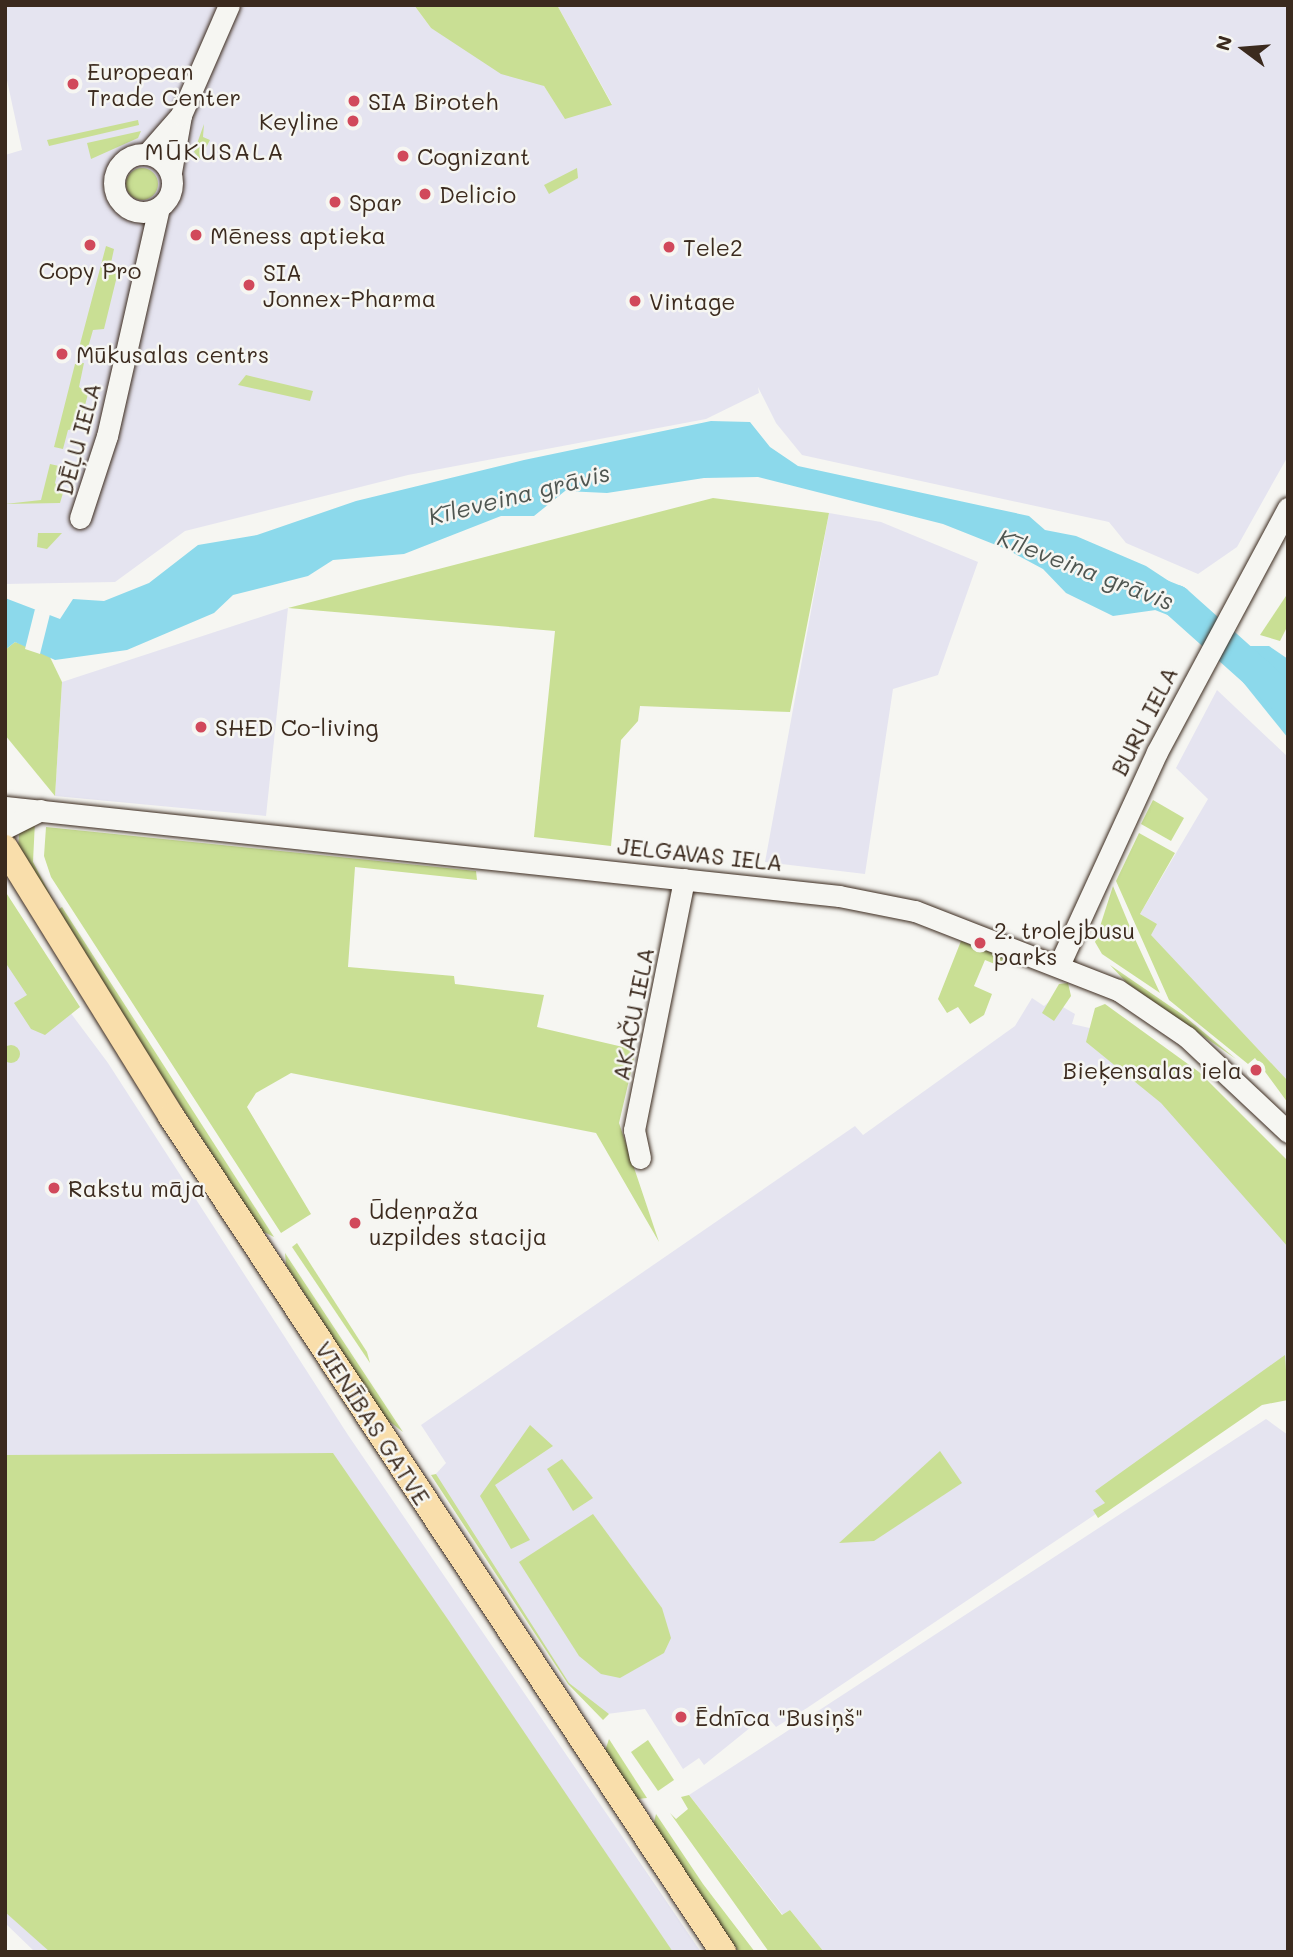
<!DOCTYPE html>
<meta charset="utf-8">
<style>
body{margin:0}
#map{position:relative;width:1293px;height:1957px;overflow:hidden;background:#f6f6f2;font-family:Mali,sans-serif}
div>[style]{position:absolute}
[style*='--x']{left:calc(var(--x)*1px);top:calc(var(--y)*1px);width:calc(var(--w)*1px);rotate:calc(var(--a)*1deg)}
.built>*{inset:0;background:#e5e4f0}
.green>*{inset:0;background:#c9df94}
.round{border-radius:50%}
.water>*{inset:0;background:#8cd9eb}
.pier>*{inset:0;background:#f6f6f2}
.river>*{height:32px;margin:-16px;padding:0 16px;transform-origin:16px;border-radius:16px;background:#8cd9eb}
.roads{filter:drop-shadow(0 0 2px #3b2a1e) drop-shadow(0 0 2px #3b2a1e)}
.minor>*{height:21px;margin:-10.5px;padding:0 10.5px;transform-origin:10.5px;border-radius:10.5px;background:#f6f6f2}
.minor>.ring{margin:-10.5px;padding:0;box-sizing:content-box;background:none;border:21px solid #f6f6f2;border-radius:50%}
.major>*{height:26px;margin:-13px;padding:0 13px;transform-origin:13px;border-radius:13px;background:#f9deab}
.dots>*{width:19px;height:19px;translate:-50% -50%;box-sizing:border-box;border:4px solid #f6f6f2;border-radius:50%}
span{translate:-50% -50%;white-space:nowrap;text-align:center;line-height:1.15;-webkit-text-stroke:5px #f6f6f2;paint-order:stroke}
.poi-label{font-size:23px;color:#3b2a1e}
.left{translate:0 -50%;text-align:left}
.right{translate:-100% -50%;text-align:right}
.street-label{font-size:23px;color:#3b2a1e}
.neighbourhood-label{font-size:24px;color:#3b2a1e;letter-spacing:2px}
.water-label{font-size:24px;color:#4f5651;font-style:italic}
.frame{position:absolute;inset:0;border:7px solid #3b2a1e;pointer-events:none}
.north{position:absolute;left:1209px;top:14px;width:70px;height:70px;-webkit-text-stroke:5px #f6f6f2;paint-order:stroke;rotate:286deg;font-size:19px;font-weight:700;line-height:28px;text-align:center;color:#3b2a1e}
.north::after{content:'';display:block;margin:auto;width:24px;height:32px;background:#3b2a1e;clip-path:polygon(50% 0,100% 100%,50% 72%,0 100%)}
</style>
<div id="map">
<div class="built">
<div style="clip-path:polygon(5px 5px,414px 5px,431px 28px,544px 86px,565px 118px,612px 104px,557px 5px,1288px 5px,1288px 456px,1237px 547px,1198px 574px,1126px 543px,1109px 522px,802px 455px,776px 423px,758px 387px,759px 393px,706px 419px,408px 475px,185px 531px,115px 582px,5px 584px,5px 155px,22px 150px,5px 71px)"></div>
<div style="clip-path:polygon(829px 513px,881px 522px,978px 562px,938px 675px,893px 689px,865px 874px,765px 862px)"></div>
<div style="clip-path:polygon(288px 608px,266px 816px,55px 796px,62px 682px)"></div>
<div style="clip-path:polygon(1217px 690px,1288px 757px,1288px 1081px,1150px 935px,1156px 924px,1140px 914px,1208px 799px,1176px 768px)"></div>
<div style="clip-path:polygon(5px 925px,108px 1063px,348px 1435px,701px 1952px,35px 1952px,5px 1923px)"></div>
<div style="clip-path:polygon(1032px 998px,1044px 1006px,1051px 1000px,1075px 1014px,1072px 1024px,1094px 1029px,1288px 1214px,1288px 1376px,1133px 1489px,807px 1708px,776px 1727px,766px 1715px,704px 1765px,699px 1758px,683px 1769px,645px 1709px,607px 1714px,569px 1683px,434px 1476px,446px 1463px,421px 1425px,855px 1126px,863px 1135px,1015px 1026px)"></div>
<div style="clip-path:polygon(1266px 1419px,1288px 1435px,1288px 1952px,824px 1952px,790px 1910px,783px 1915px,689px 1795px)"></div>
</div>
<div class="green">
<div style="clip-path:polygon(414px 5px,557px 5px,612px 105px,565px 119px,544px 86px,501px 74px,431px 28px)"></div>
<div style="clip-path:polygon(138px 120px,139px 125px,49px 146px,47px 140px)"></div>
<div style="clip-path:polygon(204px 124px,203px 137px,210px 140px,200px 159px,194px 152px)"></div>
<div style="clip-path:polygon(141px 131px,138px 138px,91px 159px,87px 143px)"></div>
<div style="clip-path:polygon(577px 168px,578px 178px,549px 194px,544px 185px)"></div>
<div class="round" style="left:126px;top:168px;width:32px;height:32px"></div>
<div style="clip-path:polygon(106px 246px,114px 249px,111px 263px,118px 272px,104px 329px,93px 330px,87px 351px,79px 348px)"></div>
<div style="clip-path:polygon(84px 363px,79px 387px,88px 394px,79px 428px,68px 430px,63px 449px,54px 447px,75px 364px)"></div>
<div style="clip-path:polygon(246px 375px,313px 391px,310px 401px,238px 385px)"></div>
<div style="clip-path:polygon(50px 464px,59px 466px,55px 483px,63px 493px,60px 503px,5px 504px,41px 500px)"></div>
<div style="clip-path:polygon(713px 498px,829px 513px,790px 712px,640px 706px,638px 721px,621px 740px,611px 846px,534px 837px,555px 631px,288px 608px)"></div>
<div style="clip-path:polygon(38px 533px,62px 533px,47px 549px,37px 547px)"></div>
<div style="clip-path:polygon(1288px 593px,1288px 625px,1280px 641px,1260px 635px)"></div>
<div style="clip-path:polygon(15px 642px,48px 653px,62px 682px,55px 796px,5px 735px,5px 650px)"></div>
<div style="clip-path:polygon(1153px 800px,1184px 818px,1171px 841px,1141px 824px)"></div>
<div style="clip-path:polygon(35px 821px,33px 862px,54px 902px,18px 849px,19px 834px)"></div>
<div style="clip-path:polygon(46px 827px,476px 871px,477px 880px,355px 867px,348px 967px,454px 976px,455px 984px,544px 995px,537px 1027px,636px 1050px,619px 1123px,659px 1242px,596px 1133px,291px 1073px,256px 1093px,247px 1107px,311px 1214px,281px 1233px,51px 877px,44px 856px)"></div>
<div style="clip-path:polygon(1139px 833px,1175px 853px,1140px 914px,1157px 924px,1151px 935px,1288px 1081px,1288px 1103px,1255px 1058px,1248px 1064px,1169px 1000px,1116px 881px)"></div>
<div style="clip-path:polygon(1113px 886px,1135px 939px,1160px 993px,1102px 954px,1095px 942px)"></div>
<div style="clip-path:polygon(5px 891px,80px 1007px,45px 1035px,31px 1029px,14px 1003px,27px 995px,5px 962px)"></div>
<div style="clip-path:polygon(62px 907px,274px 1237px,262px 1231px,55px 912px)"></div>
<div style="clip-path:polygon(961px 941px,1005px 957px,1002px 967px,985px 960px,974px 986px,992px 994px,984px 1015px,970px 1024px,958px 1007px,947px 1013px,938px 999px)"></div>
<div style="clip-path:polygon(1110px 965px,1183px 1015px,1236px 1059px,1127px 983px)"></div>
<div style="clip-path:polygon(1068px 983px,1071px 996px,1054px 1021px,1042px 1013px,1059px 984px)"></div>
<div style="clip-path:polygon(1105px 1004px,1199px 1072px,1288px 1161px,1288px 1247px,1161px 1103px,1086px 1042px,1095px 1008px)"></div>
<div class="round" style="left:2px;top:1045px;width:18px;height:18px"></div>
<div style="clip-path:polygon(297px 1243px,367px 1352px,370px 1363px,292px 1247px)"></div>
<div style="clip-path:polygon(285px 1253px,403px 1432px,385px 1418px,286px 1265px)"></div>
<div style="clip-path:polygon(1285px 1355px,1288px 1400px,1262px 1405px,1098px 1518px,1093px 1510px,1105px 1503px,1095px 1491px)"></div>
<div style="clip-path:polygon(530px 1425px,553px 1446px,495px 1485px,530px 1540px,511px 1549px,480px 1496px)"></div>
<div style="clip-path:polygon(940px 1451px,962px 1483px,874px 1541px,839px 1543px)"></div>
<div style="clip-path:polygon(333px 1453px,449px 1621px,673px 1952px,50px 1952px,5px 1912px,5px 1455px)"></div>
<div style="clip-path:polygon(562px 1459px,593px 1498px,573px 1511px,547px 1469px)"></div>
<div style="clip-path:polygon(436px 1474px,569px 1683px,609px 1714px,603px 1720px,568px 1684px,431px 1475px)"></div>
<div style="clip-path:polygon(593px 1514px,662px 1608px,671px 1638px,664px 1653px,620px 1678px,601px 1674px,579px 1656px,519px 1562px)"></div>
<div style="clip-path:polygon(609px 1739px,647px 1798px,637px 1799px,605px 1751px)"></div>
<div style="clip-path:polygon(648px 1740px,674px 1780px,658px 1791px,631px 1752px)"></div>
<div style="clip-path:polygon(689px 1795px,782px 1915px,790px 1910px,824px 1952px,769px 1952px,670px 1813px,676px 1819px,688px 1809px,681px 1797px)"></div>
<div style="clip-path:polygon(656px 1814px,703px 1884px,755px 1952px,739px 1952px,694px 1891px,653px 1826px)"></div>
</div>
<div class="water">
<div style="clip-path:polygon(711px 421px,750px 422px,770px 447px,798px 466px,1029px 516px,1045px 530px,1076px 536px,1146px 566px,1184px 591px,1170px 608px,1113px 616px,1066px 593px,1043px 569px,1006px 549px,943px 524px,758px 477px,704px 478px,607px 493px,565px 491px,534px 516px,501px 516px,404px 554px,333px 560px,308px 576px,233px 595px,214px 613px,127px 650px,55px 660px,15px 642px,5px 650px,5px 598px,60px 619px,73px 599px,104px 601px,149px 583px,198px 545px,257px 535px,356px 501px,524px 460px)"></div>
<div style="clip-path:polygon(1247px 646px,1269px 646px,1288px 659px,1288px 738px,1234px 671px)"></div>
</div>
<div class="pier">
<div style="clip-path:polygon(35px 609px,50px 614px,40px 654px,25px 649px)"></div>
</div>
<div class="river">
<div style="--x:1138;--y:586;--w:41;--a:21.5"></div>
<div style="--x:1176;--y:601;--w:150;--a:41.8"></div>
</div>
<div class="roads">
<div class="minor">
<div class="ring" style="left:114px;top:154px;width:37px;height:37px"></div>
<div style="--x:147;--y:154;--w:52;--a:-48.9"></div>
<div style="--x:171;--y:172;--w:58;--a:-80"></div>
<div style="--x:181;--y:115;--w:120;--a:-66.4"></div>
<div style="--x:80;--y:518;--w:86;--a:-71.8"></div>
<div style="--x:107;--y:436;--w:234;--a:-77.2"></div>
<div style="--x:5;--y:807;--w:839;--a:6.09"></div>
<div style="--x:839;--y:896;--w:77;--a:11.2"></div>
<div style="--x:915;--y:911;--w:218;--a:21.3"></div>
<div style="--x:1118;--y:990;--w:83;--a:34.3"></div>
<div style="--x:1187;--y:1037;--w:139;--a:43.2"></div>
<div style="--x:5;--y:828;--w:40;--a:-26.6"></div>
<div style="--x:1060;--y:963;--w:232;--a:-65.3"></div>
<div style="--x:1157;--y:752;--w:277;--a:-61.8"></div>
<div style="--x:640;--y:1158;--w:29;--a:-102"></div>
<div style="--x:634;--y:1130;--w:256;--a:-78.7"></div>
</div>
<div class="major">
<div style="--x:5;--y:848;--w:315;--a:58.2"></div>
<div style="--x:171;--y:1116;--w:1002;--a:56.56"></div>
</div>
</div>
<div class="dots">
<div style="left:73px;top:84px;background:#d1495b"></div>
<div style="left:354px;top:101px;background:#d1495b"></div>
<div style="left:353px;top:121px;background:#d1495b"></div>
<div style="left:403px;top:156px;background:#d1495b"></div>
<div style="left:425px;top:194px;background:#d1495b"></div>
<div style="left:335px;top:202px;background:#d1495b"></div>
<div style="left:196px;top:235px;background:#d1495b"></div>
<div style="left:90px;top:245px;background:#d1495b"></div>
<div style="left:669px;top:247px;background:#d1495b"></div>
<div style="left:249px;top:285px;background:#d1495b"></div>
<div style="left:635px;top:301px;background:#d1495b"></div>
<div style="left:62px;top:354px;background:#d1495b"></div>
<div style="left:201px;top:727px;background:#d1495b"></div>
<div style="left:980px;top:943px;background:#d1495b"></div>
<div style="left:1256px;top:1070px;background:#d1495b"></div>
<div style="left:54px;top:1188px;background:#d1495b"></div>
<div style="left:355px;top:1223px;background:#d1495b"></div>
<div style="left:681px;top:1717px;background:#d1495b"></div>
</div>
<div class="poi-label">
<span class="left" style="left:87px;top:84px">European<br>Trade Center</span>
<span class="left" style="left:368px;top:101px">SIA Biroteh</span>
<span class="right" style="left:339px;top:121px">Keyline</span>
<span class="left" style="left:417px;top:156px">Cognizant</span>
<span class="left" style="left:439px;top:194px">Delicio</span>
<span class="left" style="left:349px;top:202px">Spar</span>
<span class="left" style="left:210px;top:235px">Mēness aptieka</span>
<span class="left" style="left:683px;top:247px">Tele2</span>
<span style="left:90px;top:270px">Copy Pro</span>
<span class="left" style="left:263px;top:285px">SIA<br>Jonnex-Pharma</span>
<span class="left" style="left:649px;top:301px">Vintage</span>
<span class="left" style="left:76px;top:354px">Mūkusalas centrs</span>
<span class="left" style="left:215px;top:727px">SHED Co-living</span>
<span class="left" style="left:994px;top:943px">2. trolejbusu<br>parks</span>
<span class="right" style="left:1242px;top:1070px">Bieķensalas iela</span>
<span class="left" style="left:68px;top:1188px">Rakstu māja</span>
<span class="left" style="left:369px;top:1223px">Ūdeņraža<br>uzpildes stacija</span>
<span class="left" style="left:695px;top:1717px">Ēdnīca "Busiņš"</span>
</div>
<div class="street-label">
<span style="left:78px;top:439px;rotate:-75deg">DĒĻU IELA</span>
<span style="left:1144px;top:721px;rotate:-63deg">BURU IELA</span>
<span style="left:700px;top:854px;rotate:6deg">JELGAVAS IELA</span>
<span style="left:633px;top:1014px;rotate:-79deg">AKAČU IELA</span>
<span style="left:373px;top:1423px;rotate:57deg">VIENĪBAS GATVE</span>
</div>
<div class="neighbourhood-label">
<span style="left:215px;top:151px">MŪKUSALA</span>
</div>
<div class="water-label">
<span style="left:519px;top:494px;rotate:-14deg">Kīleveina grāvis</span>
<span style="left:1086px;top:569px;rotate:21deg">Kīleveina grāvis</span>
</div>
<div class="frame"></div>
<div class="north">N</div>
</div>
